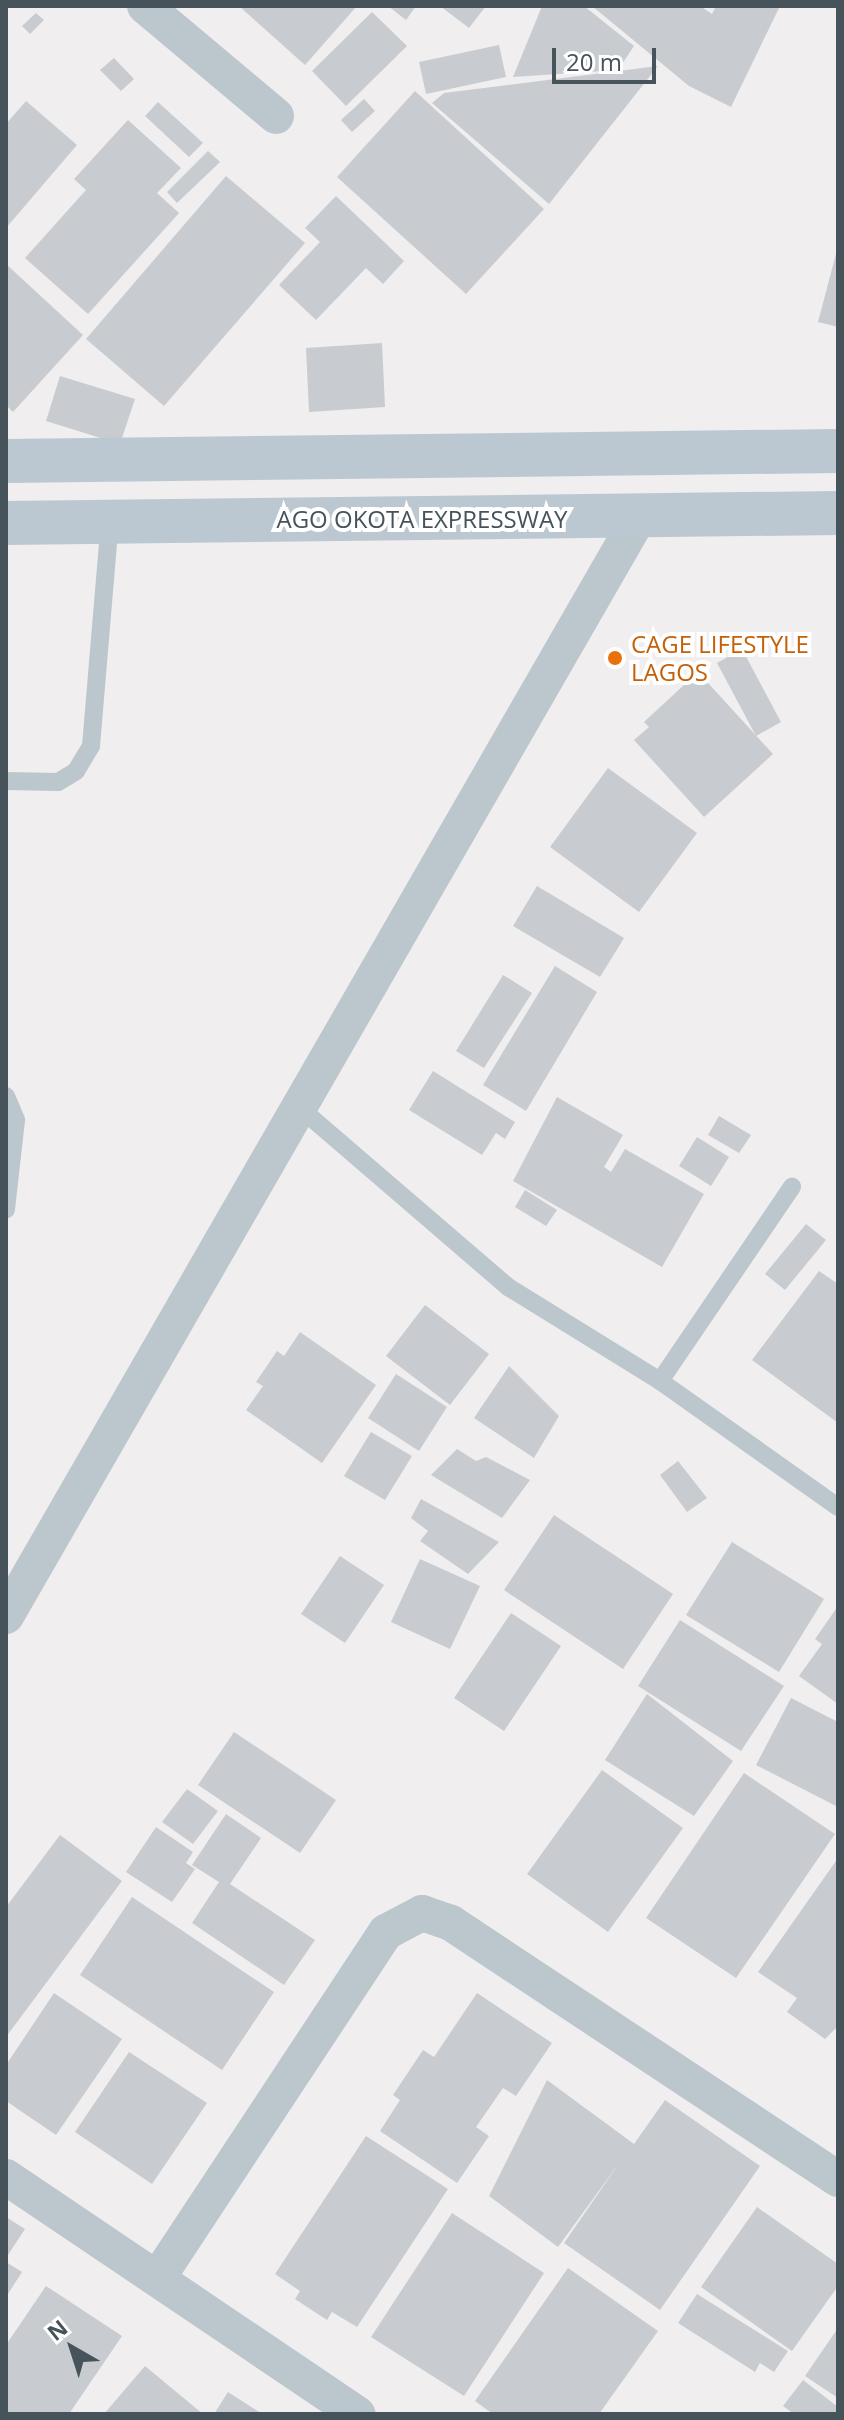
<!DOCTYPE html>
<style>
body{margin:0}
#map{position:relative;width:844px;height:2420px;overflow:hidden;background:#f0eeee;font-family:"Open Sans",sans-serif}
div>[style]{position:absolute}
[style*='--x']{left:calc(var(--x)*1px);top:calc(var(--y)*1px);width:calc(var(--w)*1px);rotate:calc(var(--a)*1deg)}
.building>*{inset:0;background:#c8ccd0}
.lane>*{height:18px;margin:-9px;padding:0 9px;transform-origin:9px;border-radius:9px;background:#bcc7cd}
.street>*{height:36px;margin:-18px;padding:0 18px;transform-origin:18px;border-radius:18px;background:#bcc7cd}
.secondary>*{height:44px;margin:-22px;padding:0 22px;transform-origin:22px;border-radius:22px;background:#bcc8d1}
.dots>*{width:22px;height:22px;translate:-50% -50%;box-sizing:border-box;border:4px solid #fff;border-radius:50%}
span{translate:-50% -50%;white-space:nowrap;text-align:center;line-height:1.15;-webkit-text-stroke:8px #fff;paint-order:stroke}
.street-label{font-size:24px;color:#46535b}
.food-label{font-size:24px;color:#c56008}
.left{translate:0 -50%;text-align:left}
.frame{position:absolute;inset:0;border:8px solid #46535b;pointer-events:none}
.north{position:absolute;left:32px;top:2308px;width:80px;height:80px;-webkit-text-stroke:6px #fff;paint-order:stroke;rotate:321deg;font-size:22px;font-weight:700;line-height:32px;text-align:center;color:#46535b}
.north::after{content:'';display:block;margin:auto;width:28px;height:36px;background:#46535b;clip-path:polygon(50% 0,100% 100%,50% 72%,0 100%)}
.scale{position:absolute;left:552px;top:48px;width:104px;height:36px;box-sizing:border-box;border:4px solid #46535b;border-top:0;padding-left:10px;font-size:24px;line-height:28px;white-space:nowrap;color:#46535b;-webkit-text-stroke:6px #fff;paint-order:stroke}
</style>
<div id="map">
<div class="building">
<div style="clip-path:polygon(239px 6px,357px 6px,305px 65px)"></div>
<div style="clip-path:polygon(388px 6px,416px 6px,406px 20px)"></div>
<div style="clip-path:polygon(440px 6px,486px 6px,469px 28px)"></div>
<div style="clip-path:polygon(542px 6px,584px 6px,634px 46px,618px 70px,513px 77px)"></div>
<div style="clip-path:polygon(592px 6px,700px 6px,712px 14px,716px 6px,780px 6px,731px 107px,689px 86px)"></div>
<div style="clip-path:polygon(372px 12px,407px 46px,346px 106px,312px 71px)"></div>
<div style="clip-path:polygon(36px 13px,44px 20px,30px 34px,22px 26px)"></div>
<div style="clip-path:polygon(499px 45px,506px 77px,426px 94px,419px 62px)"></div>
<div style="clip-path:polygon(114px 58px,134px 79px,121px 91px,100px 70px)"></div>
<div style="clip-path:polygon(658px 66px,549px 204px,432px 103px,444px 93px)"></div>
<div style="clip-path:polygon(415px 91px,544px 209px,466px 294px,337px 177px)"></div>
<div style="clip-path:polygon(364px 99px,375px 111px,352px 132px,341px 120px)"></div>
<div style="clip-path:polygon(26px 101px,77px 145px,6px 228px,6px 124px)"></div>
<div style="clip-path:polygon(158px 102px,203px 143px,189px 157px,145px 116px)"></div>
<div style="clip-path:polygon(128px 120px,181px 168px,157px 193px,179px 213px,88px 314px,25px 258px,86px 190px,74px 179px)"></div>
<div style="clip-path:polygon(208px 151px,220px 162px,177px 203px,167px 192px)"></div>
<div style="clip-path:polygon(226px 176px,305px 243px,164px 406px,86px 339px)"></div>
<div style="clip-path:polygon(336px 196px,404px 261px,383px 284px,366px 268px,316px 320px,279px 285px,320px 242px,305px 228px)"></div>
<div style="clip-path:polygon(837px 250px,838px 251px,838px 327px,818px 322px)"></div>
<div style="clip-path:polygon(6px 264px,83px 335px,13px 412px,6px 405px)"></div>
<div style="clip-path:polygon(382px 343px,385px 407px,309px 412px,306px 348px)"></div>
<div style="clip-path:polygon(60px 376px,135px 399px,120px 444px,46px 421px)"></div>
<div style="clip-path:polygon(742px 649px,781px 722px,756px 736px,717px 663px)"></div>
<div style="clip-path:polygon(698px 672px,773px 754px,704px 817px,634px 740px,649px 727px,644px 722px)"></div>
<div style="clip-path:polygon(608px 768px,697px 833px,639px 912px,550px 847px)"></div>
<div style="clip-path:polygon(537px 886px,624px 938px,600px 977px,513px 926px)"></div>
<div style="clip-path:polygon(555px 966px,597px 992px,526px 1111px,483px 1085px)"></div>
<div style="clip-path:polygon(503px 975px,532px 993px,484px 1068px,456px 1051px)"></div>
<div style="clip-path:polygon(433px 1071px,515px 1122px,505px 1139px,496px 1133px,482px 1155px,409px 1110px)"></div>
<div style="clip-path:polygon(557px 1097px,623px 1135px,604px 1167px,611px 1172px,625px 1149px,704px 1194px,662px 1267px,513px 1181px)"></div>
<div style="clip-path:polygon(719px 1116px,751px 1135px,739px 1153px,708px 1135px)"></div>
<div style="clip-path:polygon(697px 1137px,729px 1157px,711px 1186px,679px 1166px)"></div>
<div style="clip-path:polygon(525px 1190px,557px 1210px,546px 1226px,515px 1207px)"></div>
<div style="clip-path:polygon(806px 1224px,826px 1240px,785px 1290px,765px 1274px)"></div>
<div style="clip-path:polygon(819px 1271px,838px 1284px,838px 1423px,752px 1360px)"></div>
<div style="clip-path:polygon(425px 1305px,489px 1354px,450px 1405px,386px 1356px)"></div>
<div style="clip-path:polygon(300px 1332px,376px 1385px,322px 1463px,246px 1410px,263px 1386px,256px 1382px,277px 1351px,284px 1356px)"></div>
<div style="clip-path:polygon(509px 1366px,559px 1416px,534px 1458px,474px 1418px)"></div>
<div style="clip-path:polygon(396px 1374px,447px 1407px,419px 1451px,368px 1418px)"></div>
<div style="clip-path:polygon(371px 1432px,412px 1456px,385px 1500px,344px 1476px)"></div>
<div style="clip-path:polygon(457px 1449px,476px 1461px,486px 1457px,530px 1480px,502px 1518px,431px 1475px)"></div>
<div style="clip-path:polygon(678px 1461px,707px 1498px,687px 1512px,660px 1475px)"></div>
<div style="clip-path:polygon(421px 1499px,499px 1542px,468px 1574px,420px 1541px,428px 1531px,411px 1518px)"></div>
<div style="clip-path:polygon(554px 1515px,673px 1594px,623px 1669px,504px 1590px)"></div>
<div style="clip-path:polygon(732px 1542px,824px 1599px,779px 1672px,686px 1615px)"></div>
<div style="clip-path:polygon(340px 1556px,384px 1585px,345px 1643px,301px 1614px)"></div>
<div style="clip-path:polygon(420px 1559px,480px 1586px,450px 1649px,391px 1622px)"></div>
<div style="clip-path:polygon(838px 1606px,838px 1704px,799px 1676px,822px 1644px,815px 1639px)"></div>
<div style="clip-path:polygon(511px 1613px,561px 1646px,504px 1731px,454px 1698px)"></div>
<div style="clip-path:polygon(680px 1620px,784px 1686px,741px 1751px,638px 1686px)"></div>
<div style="clip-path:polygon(647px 1694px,733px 1761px,694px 1816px,605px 1760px)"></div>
<div style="clip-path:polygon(791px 1698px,838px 1722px,838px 1807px,756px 1765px)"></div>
<div style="clip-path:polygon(234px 1732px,336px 1800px,300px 1853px,198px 1785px)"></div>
<div style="clip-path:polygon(602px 1770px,683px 1828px,608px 1932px,527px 1874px)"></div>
<div style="clip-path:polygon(744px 1773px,835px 1834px,736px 1978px,646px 1918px)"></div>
<div style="clip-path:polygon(187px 1789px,218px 1811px,193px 1844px,162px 1822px)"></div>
<div style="clip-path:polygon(226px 1814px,261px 1838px,230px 1884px,315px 1940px,284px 1985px,192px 1923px,219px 1882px,192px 1865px)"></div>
<div style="clip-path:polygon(156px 1827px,193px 1852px,186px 1863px,195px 1869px,172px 1902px,126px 1872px)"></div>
<div style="clip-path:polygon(60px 1835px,122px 1881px,6px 2037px,6px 1907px)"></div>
<div style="clip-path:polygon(838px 1858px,838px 2026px,825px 2039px,787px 2012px,797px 1998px,758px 1972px)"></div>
<div style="clip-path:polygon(132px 1897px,274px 1992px,222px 2070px,80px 1975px)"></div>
<div style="clip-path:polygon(54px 1993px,122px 2039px,56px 2135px,6px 2101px,6px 2065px)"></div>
<div style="clip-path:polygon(477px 1993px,552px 2043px,516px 2096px,503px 2088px,476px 2127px,489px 2136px,457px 2183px,380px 2131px,400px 2100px,393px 2095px,423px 2050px,434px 2057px)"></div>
<div style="clip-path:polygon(129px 2052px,207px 2103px,152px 2184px,75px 2132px)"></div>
<div style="clip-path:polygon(547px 2080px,634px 2144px,665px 2100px,760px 2166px,660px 2310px,564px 2243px,620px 2162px,558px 2247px,489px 2196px)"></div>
<div style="clip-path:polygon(366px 2136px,448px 2189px,357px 2327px,332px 2312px,327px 2320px,295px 2299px,300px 2291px,275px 2274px)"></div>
<div style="clip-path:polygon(757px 2207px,838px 2264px,838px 2286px,792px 2351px,701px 2287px)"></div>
<div style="clip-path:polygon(452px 2213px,544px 2273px,464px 2396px,371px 2337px)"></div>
<div style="clip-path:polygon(6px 2217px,25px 2229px,6px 2258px)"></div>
<div style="clip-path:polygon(6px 2262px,22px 2272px,6px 2297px)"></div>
<div style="clip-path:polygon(568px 2268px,658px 2331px,599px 2414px,493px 2414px,475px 2401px)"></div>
<div style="clip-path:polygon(46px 2286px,122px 2336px,69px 2414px,6px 2414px,6px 2345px)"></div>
<div style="clip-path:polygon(697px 2294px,788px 2351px,774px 2372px,760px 2363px,755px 2372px,678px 2323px)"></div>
<div style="clip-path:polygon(838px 2328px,838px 2398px,805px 2376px)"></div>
<div style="clip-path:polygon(145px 2366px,203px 2414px,104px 2414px)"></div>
<div style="clip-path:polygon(803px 2380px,838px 2407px,838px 2414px,794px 2414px,783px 2406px)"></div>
<div style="clip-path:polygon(228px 2392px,262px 2414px,214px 2414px)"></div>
</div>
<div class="lane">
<div style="--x:6;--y:781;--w:52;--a:1.1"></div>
<div style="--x:58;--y:782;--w:21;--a:-31"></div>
<div style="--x:76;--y:771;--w:29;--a:-59"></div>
<div style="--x:91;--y:746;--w:225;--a:-85.2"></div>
<div style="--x:6;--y:1096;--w:26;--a:67"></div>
<div style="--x:16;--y:1120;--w:90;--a:96.4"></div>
<div style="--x:300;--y:1108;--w:274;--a:40.7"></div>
<div style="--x:508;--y:1287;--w:179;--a:31.7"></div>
<div style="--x:660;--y:1381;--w:218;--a:35.3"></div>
<div style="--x:660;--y:1381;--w:235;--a:-55.8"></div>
</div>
<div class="street">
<div style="--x:145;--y:6;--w:171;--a:40"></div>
<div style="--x:6;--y:1616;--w:1268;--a:-60.06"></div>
<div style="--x:6;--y:2177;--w:424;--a:34"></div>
<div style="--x:159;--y:2276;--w:412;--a:-56.6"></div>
<div style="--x:386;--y:1932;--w:41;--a:-27.8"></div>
<div style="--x:422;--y:1913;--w:31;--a:19"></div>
<div style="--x:451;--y:1923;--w:464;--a:33.5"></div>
</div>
<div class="secondary">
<div style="--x:6;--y:461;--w:832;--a:-0.69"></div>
<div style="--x:6;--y:523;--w:832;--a:-0.69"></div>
</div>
<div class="dots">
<div style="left:615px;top:658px;background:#e8710a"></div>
</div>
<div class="street-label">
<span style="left:422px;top:519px">AGO OKOTA EXPRESSWAY</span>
</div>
<div class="food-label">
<span class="left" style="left:631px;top:658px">CAGE LIFESTYLE<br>LAGOS</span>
</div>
<div class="frame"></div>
<div class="north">N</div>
<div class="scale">20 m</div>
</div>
